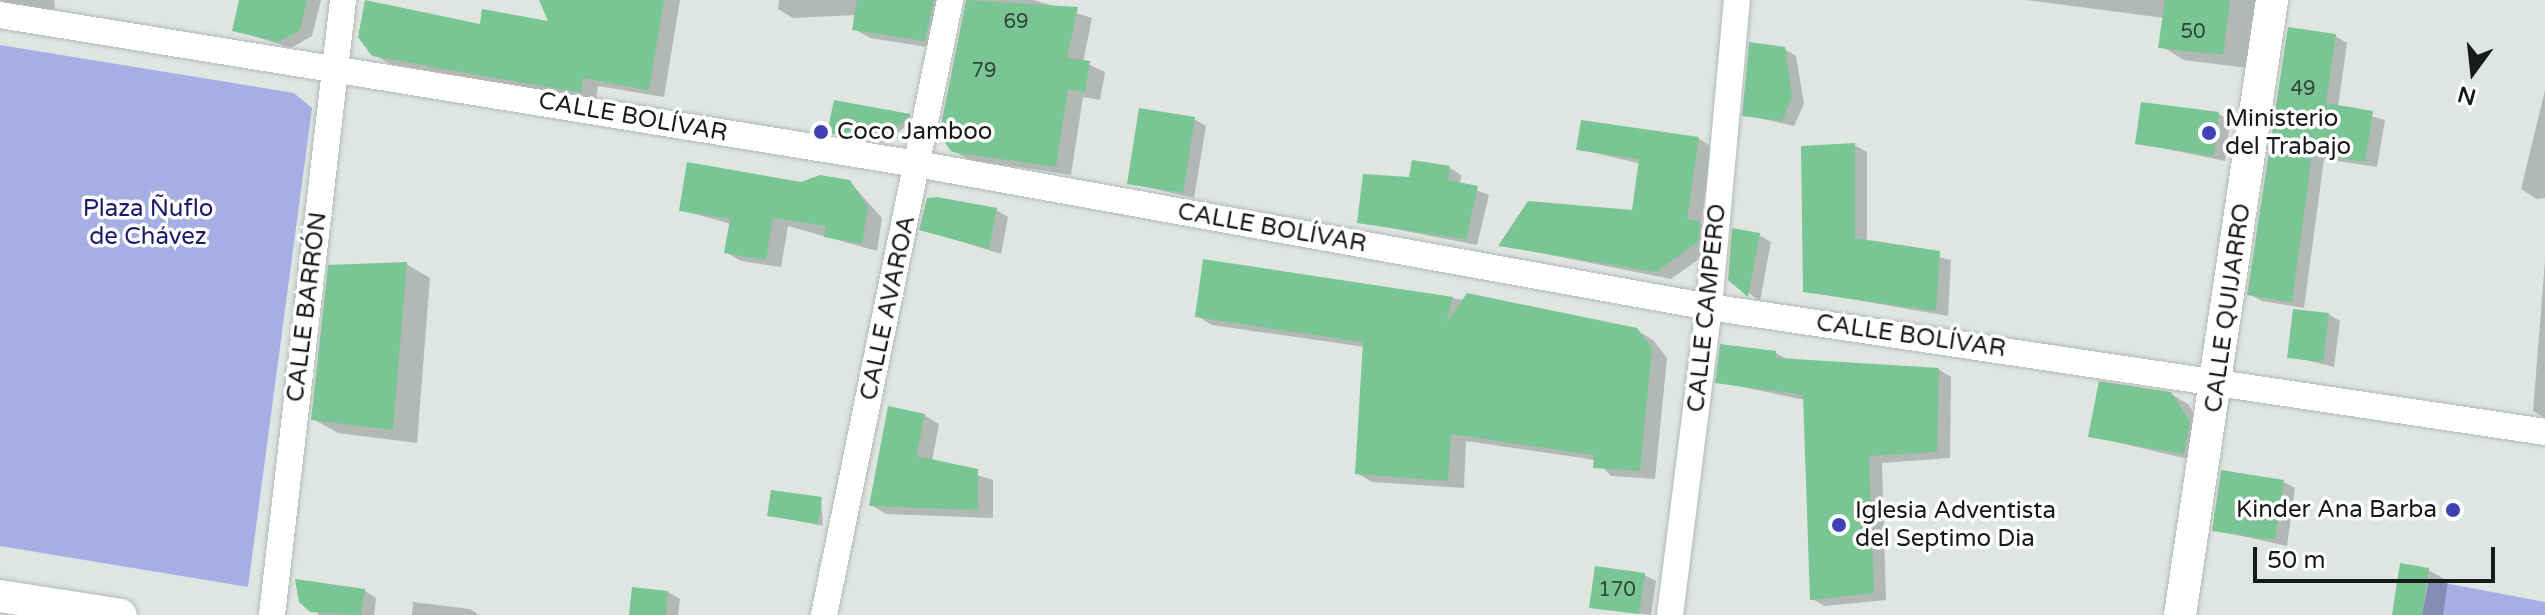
<!DOCTYPE html>
<meta charset="utf-8">
<style>
body{margin:0}
#map{position:relative;width:2545px;height:615px;overflow:hidden;background:#dfe6e1;font-family:"Varela Round",sans-serif}
div>[style]{position:absolute}
[style*='--x']{left:calc(var(--x)*1px);top:calc(var(--y)*1px);width:calc(var(--w)*1px);rotate:calc(var(--a)*1deg)}
.green>*{inset:0;background:#a5afe4}
.shadow>*{inset:0;background:#0003}
.building>*{inset:0;background:#79c594}
.roads{filter:drop-shadow(0 0 2px #b3b9b4) drop-shadow(0 0 2px #b3b9b4)}
.minor>*{height:26px;margin:-13px;padding:0 13px;transform-origin:13px;border-radius:13px;background:#fff}
.tertiary>*{height:32px;margin:-16px;padding:0 16px;transform-origin:16px;border-radius:16px;background:#fff}
.dots>*{width:22px;height:22px;translate:-50% -50%;box-sizing:border-box;border:4px solid #fff;border-radius:50%}
span{translate:-50% -50%;white-space:nowrap;text-align:center;line-height:1.15;-webkit-text-stroke:7px #fff;paint-order:stroke}
.number-label{font-size:20px;color:#304537}
.number-label span{-webkit-text-stroke-width:0}
.street-label{font-size:24px;color:#171a18}
.poi-label{font-size:24px;color:#171a18}
.left{translate:0 -50%;text-align:left}
.right{translate:-100% -50%;text-align:right}
.park-label{font-size:24px;color:#1e196a}
.north{position:absolute;left:2433px;top:32px;width:80px;height:80px;-webkit-text-stroke:6px #fff;paint-order:stroke;rotate:195deg;font-size:22px;font-weight:700;line-height:32px;text-align:center;color:#171a18}
.north::after{content:'';display:block;margin:auto;width:28px;height:36px;background:#171a18;clip-path:polygon(50% 0,100% 100%,50% 72%,0 100%)}
.scale{position:absolute;left:2253px;top:547px;width:242px;height:36px;box-sizing:border-box;border:4px solid #171a18;border-top:0;padding-left:10px;font-size:24px;line-height:28px;white-space:nowrap;color:#171a18;-webkit-text-stroke:6px #fff;paint-order:stroke}
</style>
<div id="map">
<div class="green">
<div style="clip-path:polygon(0 45px,294px 93px,312px 108px,248px 587px,0 546px)"></div>
<div style="clip-path:polygon(2429px 580px,2545px 602px,2545px 615px,2422px 615px)"></div>
</div>
<div class="shadow">
<div style="clip-path:polygon(0 0,54px 0,55px 9px,10px 14px)"></div>
<div style="clip-path:polygon(241px 0,321px 0,312px 36px,291px 48px,235px 30px)"></div>
<div style="clip-path:polygon(541px 0,680px 0,664px 97px,598px 86px,596px 100px,390px 64px,374px 55px,551px 24px)"></div>
<div style="clip-path:polygon(779px 0,952px 0,940px 49px,870px 38px,854px 29px,856px 15px,793px 18px,778px 9px)"></div>
<div style="clip-path:polygon(967px 0,1034px 0,1092px 18px,1083px 62px,1105px 72px,1100px 100px,1083px 97px,1071px 175px,970px 160px,954px 151px)"></div>
<div style="clip-path:polygon(2026px 0,2267px 0,2264px 29px,2252px 28px,2247px 68px,2184px 60px,2161px 46px,2164px 18px)"></div>
<div style="clip-path:polygon(2335px 36px,2347px 43px,2338px 107px,2385px 120px,2377px 167px,2324px 159px,2304px 308px,2262px 301px,2249px 294px)"></div>
<div style="clip-path:polygon(1784px 49px,1796px 56px,1804px 104px,1794px 126px,1745px 115px)"></div>
<div style="clip-path:polygon(2545px 90px,2545px 198px,2537px 199px,2521px 189px)"></div>
<div style="clip-path:polygon(835px 102px,909px 119px,913px 121px,884px 143px,835px 135px)"></div>
<div style="clip-path:polygon(2219px 114px,2230px 121px,2225px 161px,2137px 143px)"></div>
<div style="clip-path:polygon(1194px 119px,1206px 126px,1194px 198px,1129px 183px)"></div>
<div style="clip-path:polygon(1698px 138px,1712px 147px,1701px 224px,1714px 232px,1713px 249px,1671px 279px,1501px 245px,1634px 213px,1641px 164px,1579px 149px)"></div>
<div style="clip-path:polygon(1854px 145px,1867px 152px,1867px 242px,1951px 260px,1948px 316px,1805px 291px)"></div>
<div style="clip-path:polygon(1450px 168px,1461px 175px,1460px 184px,1489px 195px,1477px 245px,1359px 222px,1411px 180px)"></div>
<div style="clip-path:polygon(850px 182px,882px 218px,877px 251px,788px 226px,781px 267px,741px 261px,726px 252px,731px 224px,681px 210px,801px 184px)"></div>
<div style="clip-path:polygon(996px 210px,1008px 217px,1001px 254px,921px 229px)"></div>
<div style="clip-path:polygon(1759px 235px,1771px 242px,1760px 301px,1730px 279px)"></div>
<div style="clip-path:polygon(2545px 260px,2545px 418px,2533px 411px)"></div>
<div style="clip-path:polygon(406px 264px,430px 278px,417px 443px,338px 433px,313px 419px)"></div>
<div style="clip-path:polygon(1452px 298px,1636px 330px,1653px 340px,1667px 358px,1655px 479px,1611px 476px,1596px 460px,1466px 441px,1464px 488px,1372px 482px,1357px 473px,1365px 347px,1212px 325px,1197px 316px)"></div>
<div style="clip-path:polygon(2328px 314px,2340px 321px,2334px 367px,2289px 356px)"></div>
<div style="clip-path:polygon(1776px 353px,1789px 360px,1938px 369px,1951px 377px,1950px 458px,1882px 463px,1886px 600px,1825px 606px,1812px 599px,1805px 400px,1718px 382px)"></div>
<div style="clip-path:polygon(2171px 394px,2188px 404px,2206px 432px,2201px 462px,2090px 436px)"></div>
<div style="clip-path:polygon(924px 415px,939px 424px,932px 461px,993px 480px,993px 518px,886px 514px,871px 505px)"></div>
<div style="clip-path:polygon(2284px 482px,2295px 488px,2287px 546px,2214px 530px)"></div>
<div style="clip-path:polygon(821px 499px,823px 526px,769px 515px)"></div>
<div style="clip-path:polygon(2428px 570px,2448px 581px,2443px 615px,2394px 615px)"></div>
<div style="clip-path:polygon(1644px 575px,1656px 581px,1651px 615px,1592px 607px)"></div>
<div style="clip-path:polygon(297px 581px,365px 591px,376px 598px,374px 615px,319px 615px)"></div>
<div style="clip-path:polygon(668px 592px,680px 599px,678px 615px,631px 615px)"></div>
<div style="clip-path:polygon(413px 602px,470px 609px,479px 615px,412px 615px)"></div>
</div>
<div class="building">
<div style="clip-path:polygon(239px 0,307px 0,300px 30px,278px 42px,232px 31px)"></div>
<div style="clip-path:polygon(365px 0,480px 24px,482px 9px,548px 21px,539px 0,664px 0,649px 90px,583px 78px,581px 93px,372px 56px,358px 37px)"></div>
<div style="clip-path:polygon(857px 0,934px 0,925px 41px,852px 30px)"></div>
<div style="clip-path:polygon(966px 0,1078px 7px,1067px 58px,1090px 61px,1085px 92px,1068px 89px,1056px 167px,952px 152px,939px 135px)"></div>
<div style="clip-path:polygon(2165px 0,2230px 0,2223px 55px,2158px 48px)"></div>
<div style="clip-path:polygon(2288px 27px,2336px 34px,2326px 103px,2373px 111px,2365px 162px,2312px 154px,2292px 302px,2247px 295px)"></div>
<div style="clip-path:polygon(1749px 42px,1785px 47px,1792px 96px,1782px 121px,1742px 116px)"></div>
<div style="clip-path:polygon(834px 100px,910px 114px,910px 117px,877px 141px,827px 133px)"></div>
<div style="clip-path:polygon(2141px 102px,2219px 112px,2214px 156px,2135px 144px)"></div>
<div style="clip-path:polygon(1139px 108px,1195px 117px,1183px 193px,1127px 184px)"></div>
<div style="clip-path:polygon(1581px 120px,1699px 137px,1687px 219px,1701px 222px,1699px 241px,1656px 272px,1498px 246px,1528px 201px,1632px 210px,1639px 159px,1576px 150px)"></div>
<div style="clip-path:polygon(1855px 143px,1855px 238px,1940px 251px,1936px 311px,1803px 292px,1801px 146px)"></div>
<div style="clip-path:polygon(1412px 160px,1450px 166px,1448px 180px,1478px 186px,1466px 239px,1357px 223px,1363px 174px,1409px 177px)"></div>
<div style="clip-path:polygon(687px 162px,801px 182px,820px 175px,850px 180px,868px 208px,862px 244px,824px 237px,826px 226px,773px 218px,766px 260px,724px 253px,730px 219px,679px 211px)"></div>
<div style="clip-path:polygon(937px 197px,997px 208px,989px 249px,919px 230px,927px 198px)"></div>
<div style="clip-path:polygon(1732px 228px,1760px 233px,1748px 297px,1728px 280px)"></div>
<div style="clip-path:polygon(1203px 259px,1453px 297px,1446px 324px,1467px 293px,1637px 328px,1652px 348px,1640px 471px,1593px 468px,1594px 455px,1451px 434px,1448px 481px,1355px 474px,1363px 342px,1195px 317px)"></div>
<div style="clip-path:polygon(407px 262px,393px 430px,311px 420px,328px 265px)"></div>
<div style="clip-path:polygon(2293px 309px,2329px 313px,2323px 362px,2287px 358px)"></div>
<div style="clip-path:polygon(1720px 344px,1776px 351px,1776px 358px,1939px 368px,1937px 452px,1869px 456px,1874px 593px,1810px 600px,1803px 395px,1715px 383px)"></div>
<div style="clip-path:polygon(2099px 381px,2171px 392px,2190px 422px,2184px 454px,2088px 437px)"></div>
<div style="clip-path:polygon(888px 406px,925px 414px,916px 456px,978px 469px,978px 510px,869px 506px)"></div>
<div style="clip-path:polygon(2221px 470px,2284px 480px,2275px 540px,2212px 531px)"></div>
<div style="clip-path:polygon(771px 490px,822px 497px,818px 524px,767px 516px)"></div>
<div style="clip-path:polygon(2400px 563px,2429px 568px,2422px 615px,2392px 615px)"></div>
<div style="clip-path:polygon(1595px 566px,1645px 573px,1639px 614px,1589px 608px)"></div>
<div style="clip-path:polygon(295px 579px,365px 589px,361px 615px,310px 612px,299px 602px)"></div>
<div style="clip-path:polygon(632px 587px,668px 591px,666px 615px,629px 615px)"></div>
</div>
<div class="roads">
<div class="minor">
<div style="--x:0;--y:15;--w:929;--a:9.23"></div>
<div style="--x:917;--y:164;--w:805;--a:10.23"></div>
<div style="--x:1709;--y:307;--w:845;--a:8.5"></div>
<div style="--x:272;--y:615;--w:619;--a:-83.41"></div>
<div style="--x:824;--y:615;--w:628;--a:-78.42"></div>
<div style="--x:1670;--y:615;--w:310;--a:-82.8"></div>
<div style="--x:1709;--y:307;--w:308;--a:-84.8"></div>
</div>
<div class="tertiary">
<div style="--x:0;--y:596;--w:122;--a:8.9"></div>
<div style="--x:2180;--y:615;--w:622;--a:-81.49"></div>
</div>
</div>
<div class="dots">
<div style="left:821px;top:132px;background:#4041b6"></div>
<div style="left:2209px;top:133px;background:#4041b6"></div>
<div style="left:2453px;top:510px;background:#4041b6"></div>
<div style="left:1839px;top:525px;background:#4041b6"></div>
</div>
<div class="number-label">
<span style="left:1016px;top:22px">69</span>
<span style="left:2193px;top:32px">50</span>
<span style="left:984px;top:71px">79</span>
<span style="left:2303px;top:89px">49</span>
<span style="left:1617px;top:590px">170</span>
</div>
<div class="street-label">
<span style="left:633px;top:117px;rotate:10deg">CALLE BOLÍVAR</span>
<span style="left:1272px;top:228px;rotate:10deg">CALLE BOLÍVAR</span>
<span style="left:307px;top:307px;rotate:-83deg">CALLE BARRÓN</span>
<span style="left:888px;top:308px;rotate:-78deg">CALLE AVAROA</span>
<span style="left:1707px;top:308px;rotate:-84deg">CALLE CAMPERO</span>
<span style="left:2228px;top:308px;rotate:-82deg">CALLE QUIJARRO</span>
<span style="left:1911px;top:336px;rotate:8deg">CALLE BOLÍVAR</span>
</div>
<div class="poi-label">
<span class="left" style="left:2225px;top:133px">Ministerio<br>del Trabajo</span>
<span class="left" style="left:837px;top:132px">Coco Jamboo</span>
<span class="right" style="left:2437px;top:510px">Kinder Ana Barba</span>
<span class="left" style="left:1855px;top:525px">Iglesia Adventista<br>del Septimo Dia</span>
</div>
<div class="park-label">
<span style="left:148px;top:223px">Plaza Ñuflo<br>de Chávez</span>
</div>
<div class="north">N</div>
<div class="scale">50 m</div>
</div>
